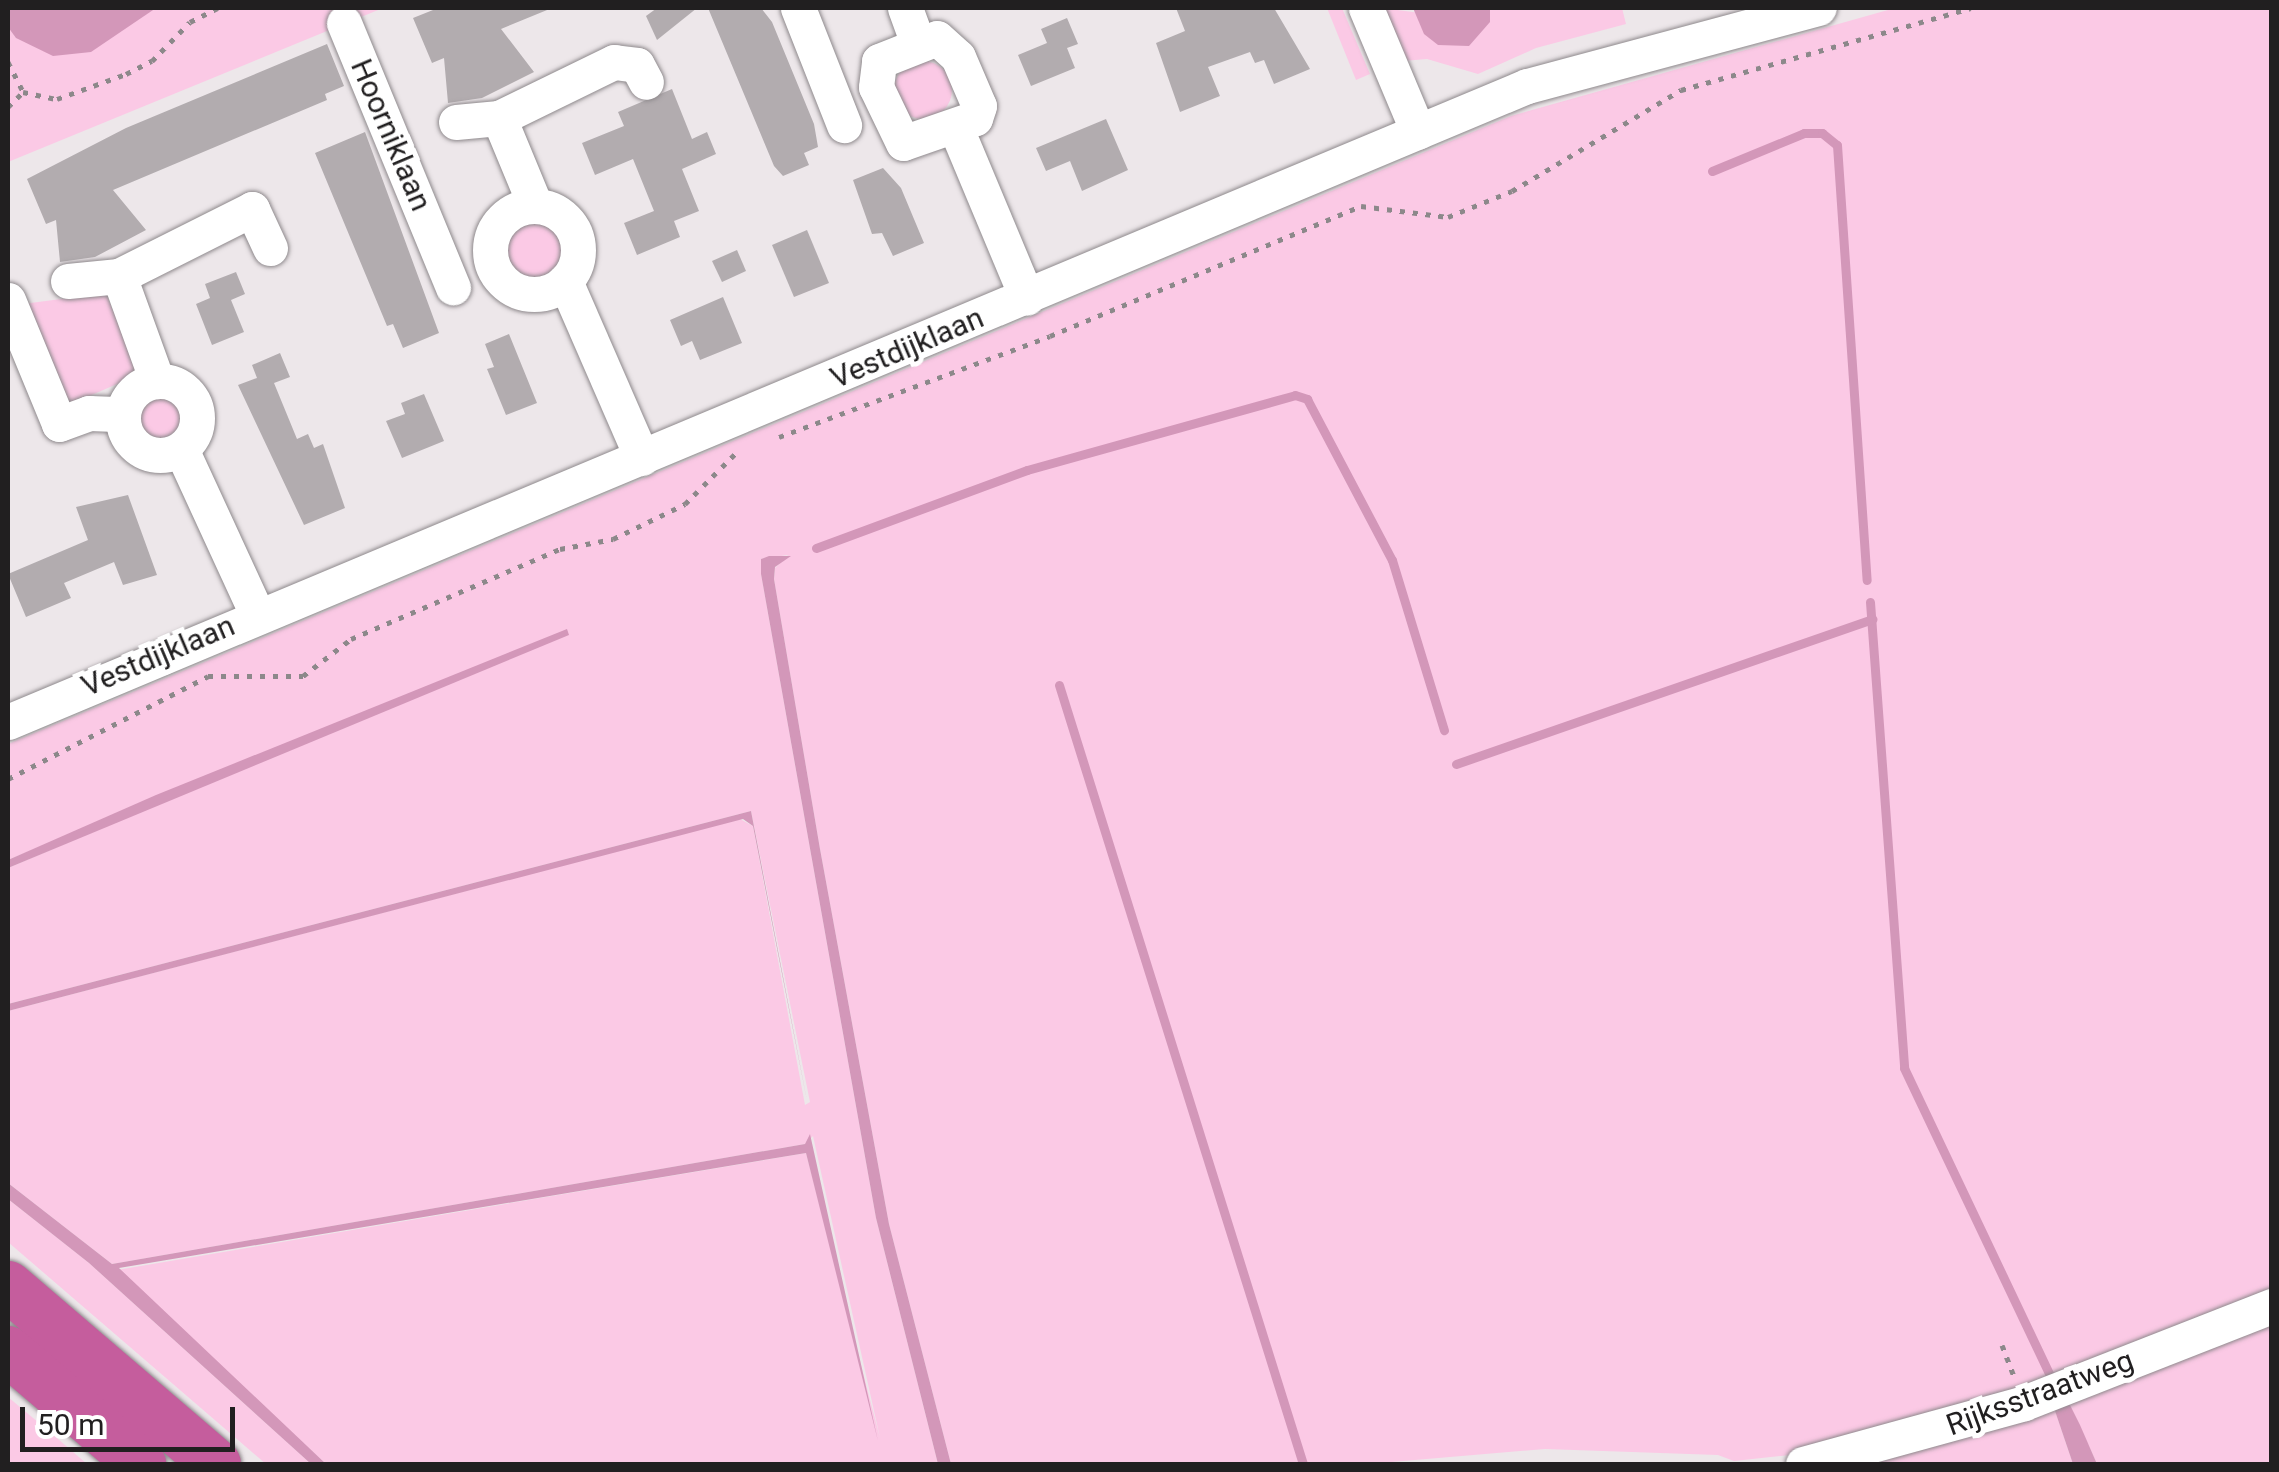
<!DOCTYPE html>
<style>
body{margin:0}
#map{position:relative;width:2279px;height:1472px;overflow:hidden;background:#ede7ea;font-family:Roboto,sans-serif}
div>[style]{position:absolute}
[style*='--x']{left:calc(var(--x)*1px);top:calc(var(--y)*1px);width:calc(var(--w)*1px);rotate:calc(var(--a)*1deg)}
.green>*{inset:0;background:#fbc9e5}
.round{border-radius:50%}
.water>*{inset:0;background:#d397b9}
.stream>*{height:9px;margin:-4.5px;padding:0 4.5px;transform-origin:4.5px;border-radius:4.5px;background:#d397b9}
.building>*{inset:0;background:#b2acaf}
.path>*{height:5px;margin-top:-2.5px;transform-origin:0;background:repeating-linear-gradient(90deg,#8c888a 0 5px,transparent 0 13px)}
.roads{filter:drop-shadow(0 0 2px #8e898c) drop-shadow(0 0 2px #8e898c)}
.minor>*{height:35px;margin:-17.5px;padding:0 17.5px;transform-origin:17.5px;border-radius:17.5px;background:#fff}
.minor>.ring{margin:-17.5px;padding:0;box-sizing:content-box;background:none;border:35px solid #fff;border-radius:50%}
.highway>*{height:50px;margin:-25px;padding:0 25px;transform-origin:25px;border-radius:25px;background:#c55d9d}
span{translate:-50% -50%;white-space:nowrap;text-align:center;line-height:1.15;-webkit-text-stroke:10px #fff;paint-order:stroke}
.street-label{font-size:30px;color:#211f20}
.frame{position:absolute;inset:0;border:10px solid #211f20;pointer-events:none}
.scale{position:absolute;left:20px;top:1407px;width:215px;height:45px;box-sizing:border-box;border:5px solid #211f20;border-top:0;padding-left:12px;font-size:30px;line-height:35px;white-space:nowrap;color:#211f20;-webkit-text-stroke:8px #fff;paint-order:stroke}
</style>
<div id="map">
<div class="green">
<div style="clip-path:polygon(8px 8px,383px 8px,8px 162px)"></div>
<div style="clip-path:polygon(1327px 8px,1342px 8px,1370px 74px,1356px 80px)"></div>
<div style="clip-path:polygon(1382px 8px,1490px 22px,1490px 8px,1622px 8px,1626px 24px,1536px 48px,1478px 74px,1427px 59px,1403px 61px)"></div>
<div style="clip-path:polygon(1895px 8px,2271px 8px,2271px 1294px,2066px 1374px,1800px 1454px,1734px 1461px,1718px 1455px,1545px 1449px,1368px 1464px,951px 1464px,889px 1224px,820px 849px,774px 579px,775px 568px,788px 555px,761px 559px,761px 574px,876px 1218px,938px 1464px,326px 1464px,117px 1270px,806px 1153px,880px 1438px,813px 1136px,805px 1144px,112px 1264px,8px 1183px,8px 1011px,740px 819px,753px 826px,805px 1105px,810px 1102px,751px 811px,8px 1004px,8px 868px,569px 630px,8px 860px,8px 744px,1511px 116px)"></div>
<div class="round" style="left:894px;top:61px;width:58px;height:58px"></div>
<div class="round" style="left:503px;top:216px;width:66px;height:66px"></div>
<div style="clip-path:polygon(106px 293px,138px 375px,73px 403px,65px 400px,23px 304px)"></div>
<div class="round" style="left:135px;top:394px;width:50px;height:50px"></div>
<div style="clip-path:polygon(8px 1199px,89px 1263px,311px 1464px,266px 1464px,8px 1242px)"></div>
<div style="clip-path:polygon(2271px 1315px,2271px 1464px,2097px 1464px,2069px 1403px,2054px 1408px,2073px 1464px,1829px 1464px)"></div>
<div style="clip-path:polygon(8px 1397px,51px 1433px,87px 1464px,8px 1464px)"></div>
</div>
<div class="water">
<div style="clip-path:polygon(8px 8px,156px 8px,91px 52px,53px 56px,16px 38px,8px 27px)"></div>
<div style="clip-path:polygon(1413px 8px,1490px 8px,1490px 22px,1469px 46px,1438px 45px,1424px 34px)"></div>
<div style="clip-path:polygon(769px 556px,791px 556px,775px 567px,774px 579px,820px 849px,889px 1224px,951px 1464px,938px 1464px,876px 1218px,761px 574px,761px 559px)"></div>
<div style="clip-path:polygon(567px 629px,569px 635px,8px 868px,8px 860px,156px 795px)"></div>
<div style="clip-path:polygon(751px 811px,808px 1106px,753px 826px,743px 819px,8px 1011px,8px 1004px)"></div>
<div style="clip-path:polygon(810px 1134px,878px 1441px,806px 1153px,119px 1268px,326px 1464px,311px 1464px,89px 1263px,8px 1199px,8px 1183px,112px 1264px,805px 1144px)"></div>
<div style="clip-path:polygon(2069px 1403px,2080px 1425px,2097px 1464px,2073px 1464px,2054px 1408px)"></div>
</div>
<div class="stream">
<div style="--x:1712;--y:171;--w:100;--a:-22.4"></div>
<div style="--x:1804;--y:133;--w:18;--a:0"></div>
<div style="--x:1822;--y:133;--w:19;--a:39"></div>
<div style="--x:1837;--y:145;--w:436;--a:86.1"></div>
<div style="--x:816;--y:548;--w:225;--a:-20.3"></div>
<div style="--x:1027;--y:470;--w:278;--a:-15.6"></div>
<div style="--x:1295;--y:395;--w:13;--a:18"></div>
<div style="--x:1307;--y:399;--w:182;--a:62.2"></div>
<div style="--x:1392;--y:560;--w:178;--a:73"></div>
<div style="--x:1870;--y:602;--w:467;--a:85.8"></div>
<div style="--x:1904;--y:1068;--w:343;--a:64.6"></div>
<div style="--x:2051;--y:1378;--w:8;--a:-14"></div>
<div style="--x:1059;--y:685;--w:816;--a:72.61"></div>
<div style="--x:1456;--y:764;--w:441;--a:-19.2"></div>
</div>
<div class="building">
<div style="clip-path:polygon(438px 8px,552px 8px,501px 29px,534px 72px,482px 98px,448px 103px,444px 58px,432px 63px,413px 18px)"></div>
<div style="clip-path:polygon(657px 8px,697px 8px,657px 40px,646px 16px)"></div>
<div style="clip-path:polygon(708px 8px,761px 8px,772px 22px,814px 124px,818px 147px,804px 153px,809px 165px,783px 176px,774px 166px)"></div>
<div style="clip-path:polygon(1176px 8px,1274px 8px,1310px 69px,1274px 84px,1264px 60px,1255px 63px,1250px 52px,1208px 67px,1220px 96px,1180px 112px,1156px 43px,1185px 31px)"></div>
<div style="clip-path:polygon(1067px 18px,1078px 44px,1067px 48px,1075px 68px,1031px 86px,1018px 55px,1047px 43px,1041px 29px)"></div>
<div style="clip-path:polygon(327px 44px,344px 86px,325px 94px,327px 100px,113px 190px,146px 230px,95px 257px,60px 262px,56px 220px,46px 224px,27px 179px,126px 128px)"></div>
<div style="clip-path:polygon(672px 89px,692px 139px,707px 132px,716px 154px,682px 169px,699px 211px,674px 221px,680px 237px,637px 255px,624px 223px,654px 211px,633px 159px,595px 175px,582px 143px,624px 126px,618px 112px)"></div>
<div style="clip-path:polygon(1106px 119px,1128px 170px,1082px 191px,1070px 161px,1046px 171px,1036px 148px)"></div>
<div style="clip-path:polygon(365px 132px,439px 333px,403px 348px,393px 324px,387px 326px,315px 153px)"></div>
<div style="clip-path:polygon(883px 168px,901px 188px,924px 243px,893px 256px,882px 233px,872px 234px,853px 180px)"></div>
<div style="clip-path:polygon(807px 230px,829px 283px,794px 297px,772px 245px)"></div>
<div style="clip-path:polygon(737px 250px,746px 271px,722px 282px,712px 261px)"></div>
<div style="clip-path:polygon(236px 272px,245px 294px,231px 300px,244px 332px,212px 345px,196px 304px,210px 298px,205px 284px)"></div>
<div style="clip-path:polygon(723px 297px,742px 343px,700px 360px,692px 341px,681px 346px,670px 320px)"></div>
<div style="clip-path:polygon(509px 334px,537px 403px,506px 415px,487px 369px,494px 367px,485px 344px)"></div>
<div style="clip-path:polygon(280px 353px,290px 377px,274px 383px,297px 439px,308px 434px,314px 448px,323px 444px,345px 508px,304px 525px,238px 385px,257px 378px,252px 365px)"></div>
<div style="clip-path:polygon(424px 394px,444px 441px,402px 458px,386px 421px,405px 414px,401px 403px)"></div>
<div style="clip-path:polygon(128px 495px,157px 575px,123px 585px,114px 562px,64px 583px,71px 598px,26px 617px,8px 574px,88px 540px,76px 507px)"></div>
</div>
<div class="path">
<div style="--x:8;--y:62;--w:34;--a:63"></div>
<div style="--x:23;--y:92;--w:35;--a:12"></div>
<div style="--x:57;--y:99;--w:73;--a:-19.9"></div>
<div style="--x:126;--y:74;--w:29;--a:-27"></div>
<div style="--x:152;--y:61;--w:54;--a:-45.7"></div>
<div style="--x:190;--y:22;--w:31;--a:-27"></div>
<div style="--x:8;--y:107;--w:21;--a:-45"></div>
<div style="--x:779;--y:437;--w:289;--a:-20.4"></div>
<div style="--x:1050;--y:336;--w:337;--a:-22.7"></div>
<div style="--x:1361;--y:206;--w:88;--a:7.2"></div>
<div style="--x:1448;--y:217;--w:69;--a:-22.1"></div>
<div style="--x:1512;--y:191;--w:197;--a:-30.9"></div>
<div style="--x:1681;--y:90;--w:301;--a:-15.8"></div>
<div style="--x:8;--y:779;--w:225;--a:-27.2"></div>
<div style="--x:208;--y:676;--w:95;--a:0"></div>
<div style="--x:303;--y:676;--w:61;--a:-37.6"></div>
<div style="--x:351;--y:639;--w:228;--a:-23.3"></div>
<div style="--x:560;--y:549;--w:54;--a:-10.7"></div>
<div style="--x:613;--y:539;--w:80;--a:-25.9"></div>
<div style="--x:685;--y:504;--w:72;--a:-45"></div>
<div style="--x:2002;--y:1345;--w:34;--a:69"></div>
</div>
<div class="roads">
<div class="minor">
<div style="--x:798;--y:8;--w:126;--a:68.5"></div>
<div style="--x:905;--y:8;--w:38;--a:70"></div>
<div style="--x:1366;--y:8;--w:134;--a:67.2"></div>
<div style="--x:344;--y:23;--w:286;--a:67.6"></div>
<div style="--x:937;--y:38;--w:28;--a:42"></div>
<div style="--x:958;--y:57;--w:53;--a:66.8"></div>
<div style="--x:979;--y:106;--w:13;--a:108"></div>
<div style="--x:975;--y:118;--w:76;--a:160.9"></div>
<div style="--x:903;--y:143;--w:62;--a:-115.7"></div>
<div style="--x:876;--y:87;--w:26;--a:-83"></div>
<div style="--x:879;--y:61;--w:62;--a:-21.6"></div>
<div style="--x:499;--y:118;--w:94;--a:67.5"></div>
<div style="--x:456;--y:122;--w:43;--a:-5.3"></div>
<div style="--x:499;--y:118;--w:128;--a:-26"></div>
<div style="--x:614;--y:62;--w:23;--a:7"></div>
<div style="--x:637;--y:65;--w:19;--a:62"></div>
<div style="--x:955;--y:126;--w:186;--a:67.3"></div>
<div class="ring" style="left:490px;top:206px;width:53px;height:53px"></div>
<div style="--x:119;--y:276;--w:112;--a:70.1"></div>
<div style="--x:68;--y:281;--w:51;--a:-5.6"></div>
<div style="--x:119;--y:276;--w:149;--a:-26.7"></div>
<div style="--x:252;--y:209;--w:43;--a:65.2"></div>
<div style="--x:565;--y:281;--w:193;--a:66.5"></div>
<div style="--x:8;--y:300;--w:134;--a:67.6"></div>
<div style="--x:59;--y:424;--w:32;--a:-20"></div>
<div style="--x:89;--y:413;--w:34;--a:2"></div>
<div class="ring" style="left:123px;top:381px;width:39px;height:39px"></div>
<div style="--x:181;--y:449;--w:182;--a:65.3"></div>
<div style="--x:8;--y:722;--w:1647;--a:-22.72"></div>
<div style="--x:1527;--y:86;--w:302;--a:-15"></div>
<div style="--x:1803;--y:1464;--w:229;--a:-15.4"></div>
<div style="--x:2024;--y:1403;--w:266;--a:-21.4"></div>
</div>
<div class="highway">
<div style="--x:8;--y:1286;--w:274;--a:40.6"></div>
<div style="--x:8;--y:1351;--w:175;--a:40.4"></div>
</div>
</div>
<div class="street-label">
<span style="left:391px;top:135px;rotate:67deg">Hoorniklaan</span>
<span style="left:907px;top:348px;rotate:-23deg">Vestdijklaan</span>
<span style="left:158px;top:656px;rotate:-23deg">Vestdijklaan</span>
<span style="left:2040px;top:1393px;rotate:-20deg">Rijksstraatweg</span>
</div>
<div class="frame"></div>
<div class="scale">50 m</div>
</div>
